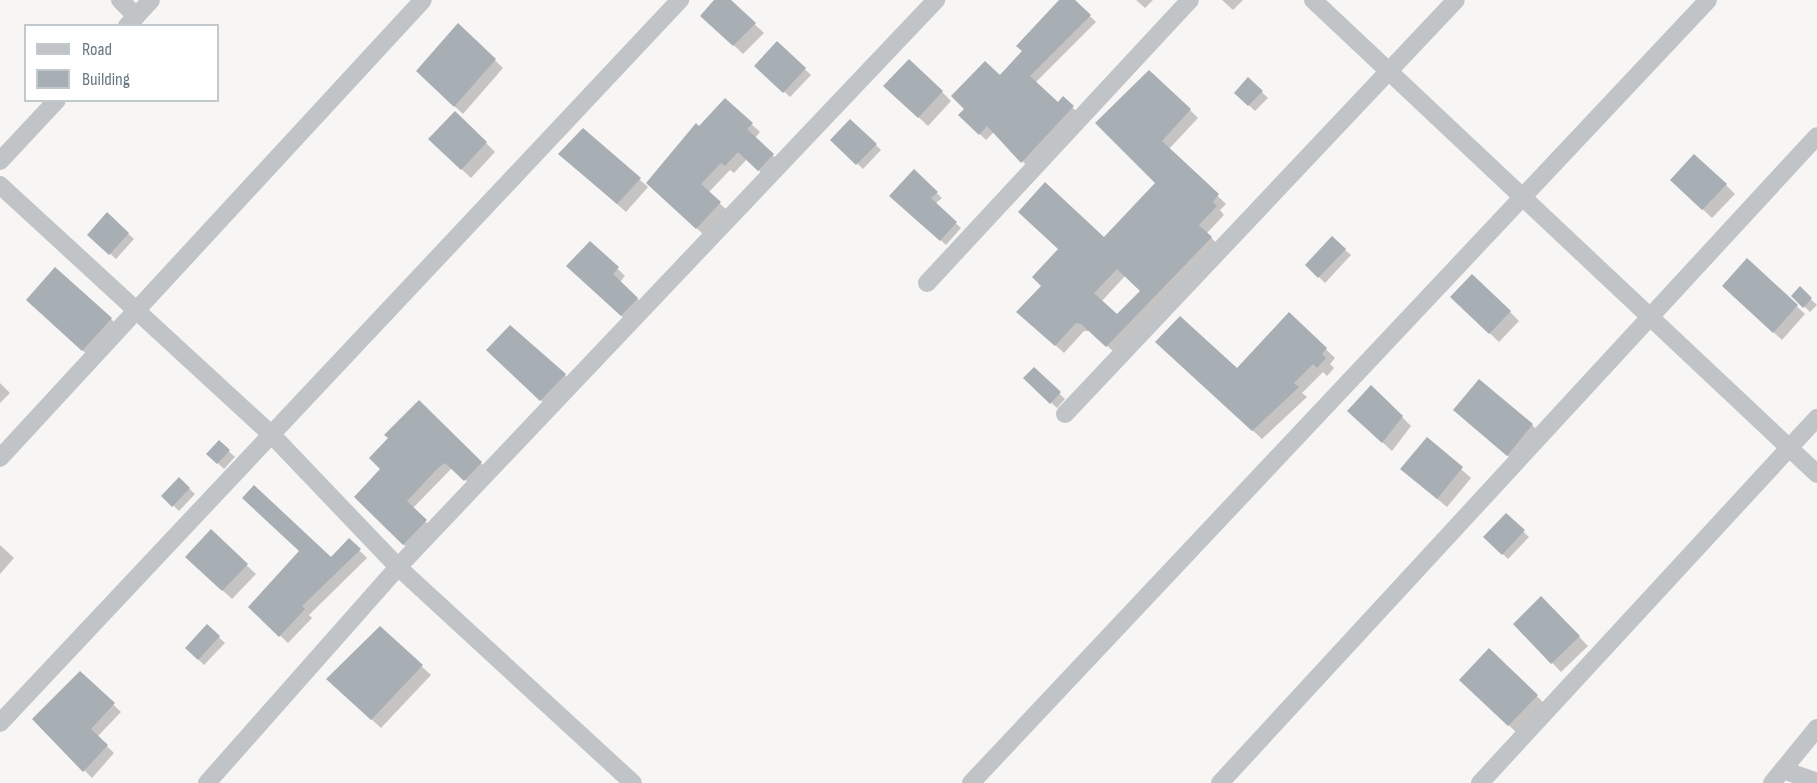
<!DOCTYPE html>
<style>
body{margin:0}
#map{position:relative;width:1817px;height:783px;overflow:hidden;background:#f7f6f4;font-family:"Sofia Sans Condensed",sans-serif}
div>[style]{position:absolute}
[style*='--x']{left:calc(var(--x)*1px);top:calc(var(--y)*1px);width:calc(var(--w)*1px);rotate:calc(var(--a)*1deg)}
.shadow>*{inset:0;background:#0003}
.building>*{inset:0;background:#a7afb4}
.street>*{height:18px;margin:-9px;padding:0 9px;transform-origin:9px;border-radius:9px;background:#c0c4c7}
span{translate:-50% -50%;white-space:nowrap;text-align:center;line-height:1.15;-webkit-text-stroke:6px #fff;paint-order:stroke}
.legend{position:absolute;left:24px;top:24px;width:195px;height:78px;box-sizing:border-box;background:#fff;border:2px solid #c2c9cd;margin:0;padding:8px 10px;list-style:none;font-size:18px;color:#677883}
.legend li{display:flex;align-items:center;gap:12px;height:30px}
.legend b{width:30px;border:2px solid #c2c9cd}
</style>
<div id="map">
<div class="shadow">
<div style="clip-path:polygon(717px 0,729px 0,764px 33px,743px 54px,711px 24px)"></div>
<div style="clip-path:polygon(1061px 0,1073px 0,1096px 22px,1035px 83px,1058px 104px,1063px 98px,1079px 114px,1029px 168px,994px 132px,986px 140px,960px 115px,1024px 51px)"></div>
<div style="clip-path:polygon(1136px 0,1153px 0,1145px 8px)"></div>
<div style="clip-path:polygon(1222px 0,1243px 0,1233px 10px)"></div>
<div style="clip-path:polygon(458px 25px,503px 68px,463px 114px,425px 79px)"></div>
<div style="clip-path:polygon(777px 43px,811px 75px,790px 97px,756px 66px)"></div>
<div style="clip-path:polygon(1248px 79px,1268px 98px,1255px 111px,1236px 93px)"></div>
<div style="clip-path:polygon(942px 92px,951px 101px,928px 126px,894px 94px)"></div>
<div style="clip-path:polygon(725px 100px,760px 132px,755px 138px,781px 163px,767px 178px,747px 159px,734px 173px,730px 170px,708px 193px,728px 211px,705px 236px,656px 191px,699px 128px)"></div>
<div style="clip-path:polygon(evenodd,1190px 110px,1198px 118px,1169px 149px,1226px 204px,1220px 210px,1224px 215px,1207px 233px,1219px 246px,1115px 353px,1091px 331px,1084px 331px,1064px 353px,1019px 312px,1104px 239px,1157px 183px,1097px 123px,1190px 110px,1126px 275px,1142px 291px,1117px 316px,1101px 302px,1126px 275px)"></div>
<div style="clip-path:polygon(850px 121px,881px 150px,863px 169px,832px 140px)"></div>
<div style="clip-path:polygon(583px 130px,648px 187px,626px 212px,569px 162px)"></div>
<div style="clip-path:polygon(486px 143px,495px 152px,471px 178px,439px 148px)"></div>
<div style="clip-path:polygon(914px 172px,942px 198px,935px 204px,961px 228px,946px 245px,896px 200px)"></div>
<div style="clip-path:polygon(1726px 185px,1735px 194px,1712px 218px,1681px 189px)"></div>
<div style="clip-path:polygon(107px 214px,134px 239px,116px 259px,95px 240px)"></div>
<div style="clip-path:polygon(1332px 238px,1351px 255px,1325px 283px,1307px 265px)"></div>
<div style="clip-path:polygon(1747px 260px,1805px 314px,1782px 340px,1732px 294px)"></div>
<div style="clip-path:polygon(618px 269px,625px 276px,620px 282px,645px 306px,629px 323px,576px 273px)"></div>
<div style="clip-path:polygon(1800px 289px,1817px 305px,1810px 312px,1793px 296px)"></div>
<div style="clip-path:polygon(1461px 306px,1510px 312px,1519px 321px,1499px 342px)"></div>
<div style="clip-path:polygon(37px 309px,111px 319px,120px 328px,92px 359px)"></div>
<div style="clip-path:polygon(1289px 314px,1335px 358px,1330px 364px,1334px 368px,1327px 376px,1323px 372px,1302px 393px,1307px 397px,1262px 439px,1166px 351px,1237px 370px)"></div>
<div style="clip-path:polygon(488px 350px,565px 375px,573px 383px,549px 408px)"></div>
<div style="clip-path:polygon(1034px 369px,1065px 399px,1057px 408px,1025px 378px)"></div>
<div style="clip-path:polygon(0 383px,10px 393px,0 403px)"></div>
<div style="clip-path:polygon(419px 402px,487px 469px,472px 486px,452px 468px,412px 509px,432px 528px,410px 551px,356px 496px,382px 469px)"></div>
<div style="clip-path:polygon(1455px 410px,1532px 425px,1541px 434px,1516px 463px)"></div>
<div style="clip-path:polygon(1402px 417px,1411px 426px,1392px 451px,1358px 420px)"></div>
<div style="clip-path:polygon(1427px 439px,1471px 478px,1447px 507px,1411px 477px)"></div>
<div style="clip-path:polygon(219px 442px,235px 457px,224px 469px,208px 454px)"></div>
<div style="clip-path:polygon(179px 479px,195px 494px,179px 511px,163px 496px)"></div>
<div style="clip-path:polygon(1506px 515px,1529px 537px,1508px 559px,1485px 537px)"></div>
<div style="clip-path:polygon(211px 532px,256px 574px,232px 599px,196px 566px)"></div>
<div style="clip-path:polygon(349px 540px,367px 558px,309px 615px,312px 618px,288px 643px,250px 607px,331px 559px)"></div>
<div style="clip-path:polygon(0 545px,14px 558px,0 574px)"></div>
<div style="clip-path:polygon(1541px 598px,1588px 646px,1561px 672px,1515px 624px)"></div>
<div style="clip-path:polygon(207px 626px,225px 643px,204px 665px,187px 648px)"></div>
<div style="clip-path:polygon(380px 628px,431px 675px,381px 728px,337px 688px)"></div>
<div style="clip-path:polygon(1489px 650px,1546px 705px,1518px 734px,1461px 680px)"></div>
<div style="clip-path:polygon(80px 673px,121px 712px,97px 737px,114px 753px,92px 778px,34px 719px)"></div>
</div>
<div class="building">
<div style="clip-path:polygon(714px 0,731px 0,756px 23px,733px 46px,700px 16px)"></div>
<div style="clip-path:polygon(1059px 0,1075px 0,1091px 15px,1030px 76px,1058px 102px,1063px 96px,1074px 106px,1021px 163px,987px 126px,979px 135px,958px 115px,964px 109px,951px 96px,985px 61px,1000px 75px,1022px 51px,1016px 46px)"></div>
<div style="clip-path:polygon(458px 23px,496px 59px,454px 107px,416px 71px)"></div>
<div style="clip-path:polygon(777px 41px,806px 68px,783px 93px,754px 66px)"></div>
<div style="clip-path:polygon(909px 59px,943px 91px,918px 118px,883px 86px)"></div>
<div style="clip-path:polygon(evenodd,1149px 70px,1191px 109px,1162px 141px,1219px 194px,1213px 202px,1217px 206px,1199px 225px,1212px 237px,1106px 347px,1081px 324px,1076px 323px,1055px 346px,1016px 312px,1041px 286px,1032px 277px,1058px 249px,1018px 212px,1045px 182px,1104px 237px,1155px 183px,1095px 123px,1149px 70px,1117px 269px,1140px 291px,1117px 314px,1094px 293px,1117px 269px)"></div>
<div style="clip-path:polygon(1248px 77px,1263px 91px,1248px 106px,1234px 93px)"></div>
<div style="clip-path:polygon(725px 98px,753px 123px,747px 129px,774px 154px,758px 171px,738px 152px,725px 166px,721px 163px,701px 184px,721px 202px,696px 229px,646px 183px,696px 123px,699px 126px)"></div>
<div style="clip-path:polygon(455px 111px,487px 142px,461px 170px,428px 139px)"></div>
<div style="clip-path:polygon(850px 119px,877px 144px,856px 165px,830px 140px)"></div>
<div style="clip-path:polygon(583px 128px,641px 178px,617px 204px,558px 154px)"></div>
<div style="clip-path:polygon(1694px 154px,1727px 184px,1702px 210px,1670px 180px)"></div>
<div style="clip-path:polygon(914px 169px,938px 192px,931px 198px,957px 222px,940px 241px,889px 196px)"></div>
<div style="clip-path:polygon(107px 212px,129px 233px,109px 255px,87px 235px)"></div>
<div style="clip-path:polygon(1332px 236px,1346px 249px,1318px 278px,1305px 265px)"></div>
<div style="clip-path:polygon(590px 241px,619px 267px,613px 274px,638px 298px,621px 316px,566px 266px)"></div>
<div style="clip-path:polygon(1747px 258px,1798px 305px,1773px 333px,1722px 286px)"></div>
<div style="clip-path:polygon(55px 267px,112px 318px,82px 351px,26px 300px)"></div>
<div style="clip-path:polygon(1472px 274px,1511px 311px,1489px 334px,1450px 297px)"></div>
<div style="clip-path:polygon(1800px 286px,1812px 298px,1803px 308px,1791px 296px)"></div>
<div style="clip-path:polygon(1289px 312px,1327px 348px,1322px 354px,1326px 358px,1317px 368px,1313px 364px,1294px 383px,1299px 387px,1252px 431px,1155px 342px,1180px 316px,1237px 368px)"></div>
<div style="clip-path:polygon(510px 325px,566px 374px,540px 401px,486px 350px)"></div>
<div style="clip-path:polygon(1034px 367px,1061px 392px,1050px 404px,1023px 378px)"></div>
<div style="clip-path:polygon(1479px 379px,1533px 424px,1507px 456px,1453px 410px)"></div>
<div style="clip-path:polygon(1371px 385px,1403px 416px,1382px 443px,1347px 411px)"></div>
<div style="clip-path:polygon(419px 400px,482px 462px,464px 481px,445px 463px,438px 468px,407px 501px,427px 520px,403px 545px,354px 497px,380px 469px,369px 458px,388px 438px,384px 435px)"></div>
<div style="clip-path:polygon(1427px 437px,1463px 467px,1437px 499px,1400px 469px)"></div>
<div style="clip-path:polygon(219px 440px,230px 450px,217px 464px,206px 454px)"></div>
<div style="clip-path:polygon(179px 477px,190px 488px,172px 507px,161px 496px)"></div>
<div style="clip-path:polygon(254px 485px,331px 557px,349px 538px,361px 549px,302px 606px,305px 609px,279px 637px,248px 607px,299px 551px,242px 498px)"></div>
<div style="clip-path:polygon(1506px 513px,1525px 530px,1502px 555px,1483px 537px)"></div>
<div style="clip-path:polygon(211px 529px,248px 564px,222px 591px,185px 557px)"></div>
<div style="clip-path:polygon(1541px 596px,1580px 636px,1551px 664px,1513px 624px)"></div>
<div style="clip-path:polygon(207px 624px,220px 636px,198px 660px,185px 648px)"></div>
<div style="clip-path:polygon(380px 626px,423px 665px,371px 720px,326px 679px)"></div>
<div style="clip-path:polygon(1489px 648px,1538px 695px,1508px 726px,1459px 680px)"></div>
<div style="clip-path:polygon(80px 671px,115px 703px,91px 729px,108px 745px,83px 772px,32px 719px)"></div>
</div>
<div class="street">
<div style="--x:120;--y:0;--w:23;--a:45"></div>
<div style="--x:1313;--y:0;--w:692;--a:43.24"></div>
<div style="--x:127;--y:26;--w:35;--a:-47"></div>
<div style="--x:0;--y:161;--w:83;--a:-46.9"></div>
<div style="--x:0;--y:185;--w:367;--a:42.6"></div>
<div style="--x:270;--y:433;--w:185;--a:46.3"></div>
<div style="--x:398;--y:567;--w:319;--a:42.6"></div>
<div style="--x:927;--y:283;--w:386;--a:-47.1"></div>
<div style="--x:1065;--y:414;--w:569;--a:-46.64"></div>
<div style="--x:0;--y:458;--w:623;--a:-47.28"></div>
<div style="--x:0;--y:723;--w:993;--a:-46.76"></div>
<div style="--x:1783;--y:770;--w:36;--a:19"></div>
<div style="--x:207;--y:783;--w:288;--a:-48.5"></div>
<div style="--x:398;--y:567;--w:782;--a:-46.5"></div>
<div style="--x:971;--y:783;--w:1075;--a:-46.73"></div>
<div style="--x:1220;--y:783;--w:880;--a:-47.3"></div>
<div style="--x:1480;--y:783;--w:497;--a:-47.3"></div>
<div style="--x:1772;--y:783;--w:71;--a:-50.7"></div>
</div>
<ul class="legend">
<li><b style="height:8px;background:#c0c4c7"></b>Road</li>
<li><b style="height:16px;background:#a7afb4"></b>Building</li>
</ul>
</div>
